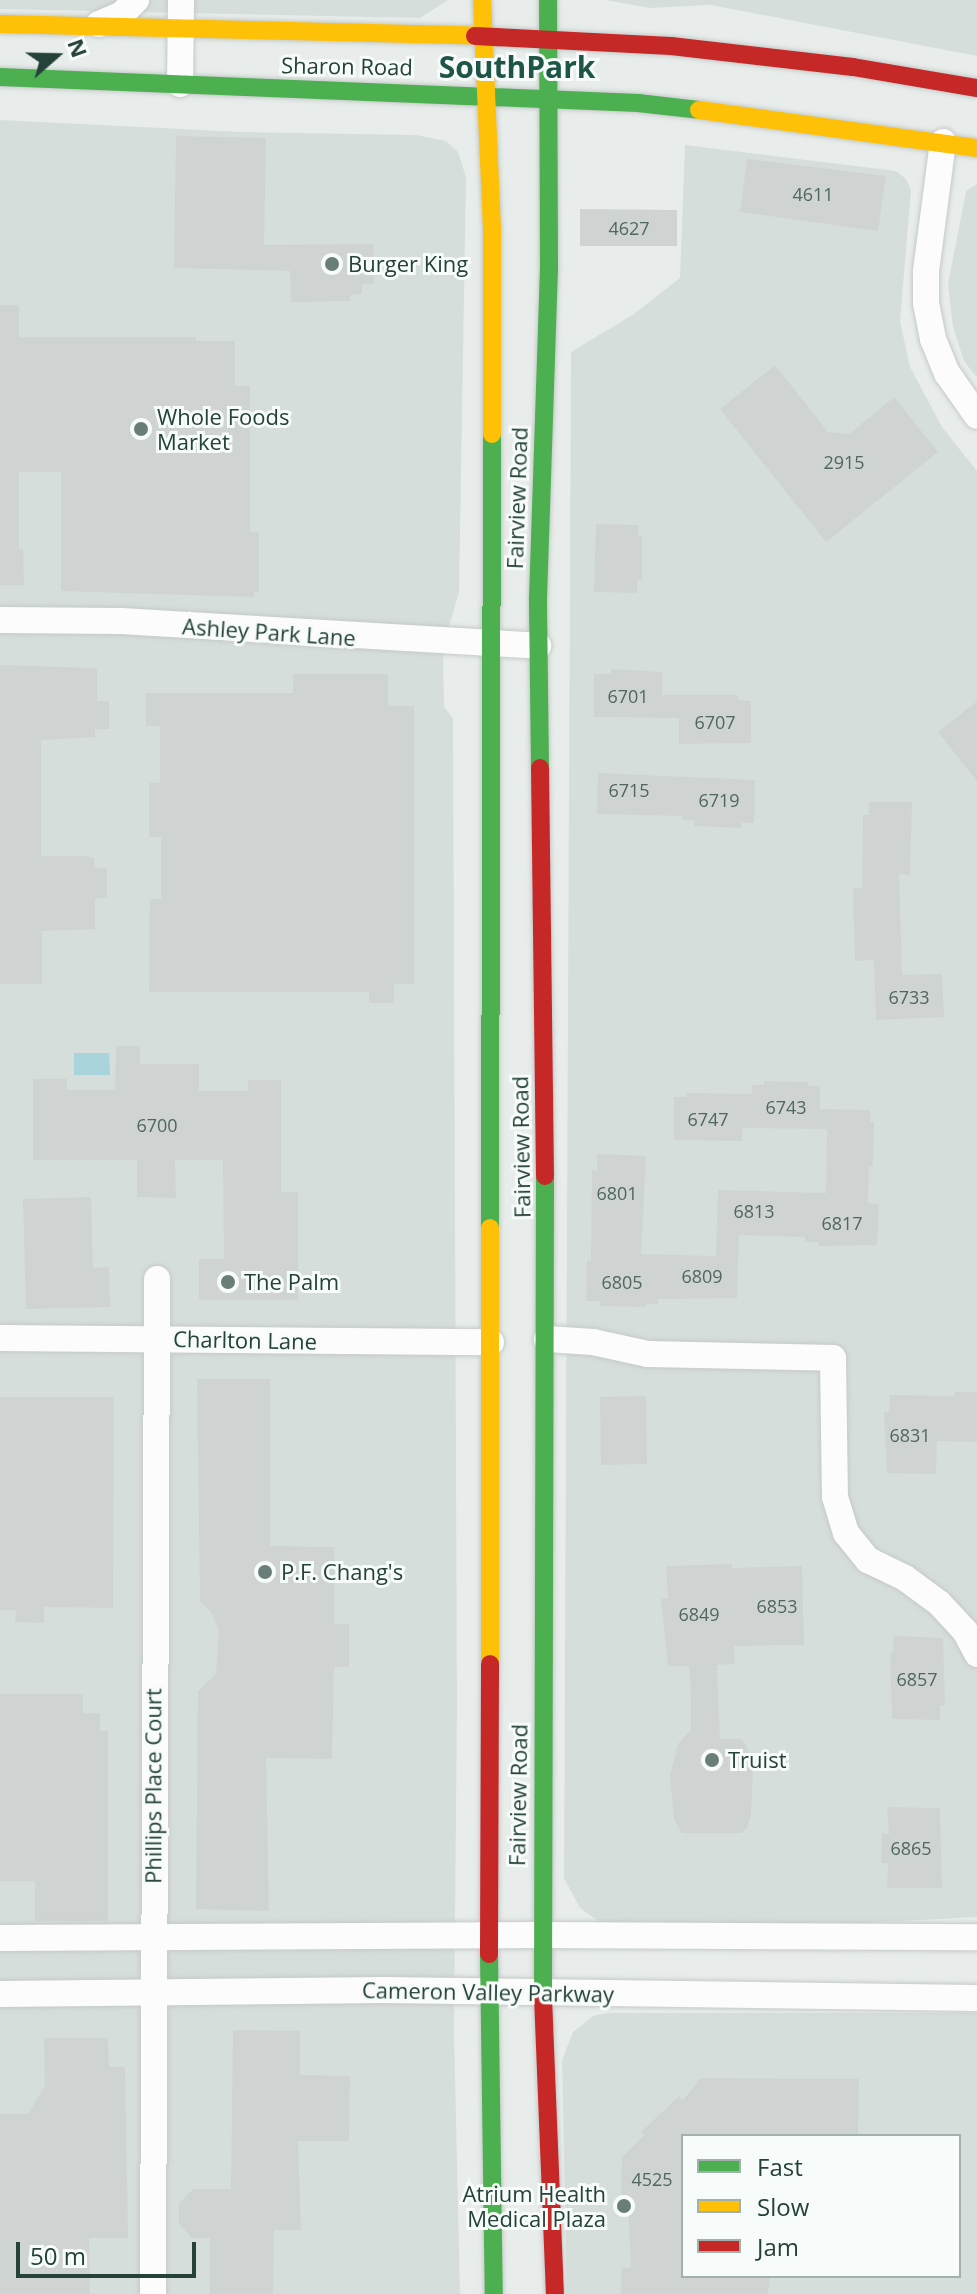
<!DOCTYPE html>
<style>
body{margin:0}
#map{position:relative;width:977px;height:2294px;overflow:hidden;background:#e8edeb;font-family:"Open Sans",sans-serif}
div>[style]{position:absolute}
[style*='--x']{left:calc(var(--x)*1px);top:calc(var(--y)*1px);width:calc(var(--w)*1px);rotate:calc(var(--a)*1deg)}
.built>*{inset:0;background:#d6dedb}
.water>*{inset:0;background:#a9d4db}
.building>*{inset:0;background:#cfd4d2}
.roads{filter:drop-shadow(0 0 2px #c5cac8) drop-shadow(0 0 2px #c5cac8)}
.street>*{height:26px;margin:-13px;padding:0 13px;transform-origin:13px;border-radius:13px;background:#fcfcfc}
.fast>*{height:18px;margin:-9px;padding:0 9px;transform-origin:9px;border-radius:9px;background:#4caf50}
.slow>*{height:18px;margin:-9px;padding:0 9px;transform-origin:9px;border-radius:9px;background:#ffc107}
.jam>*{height:18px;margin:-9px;padding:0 9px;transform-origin:9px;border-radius:9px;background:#c62828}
.dots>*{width:22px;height:22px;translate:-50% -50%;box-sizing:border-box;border:4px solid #f7fbf9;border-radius:50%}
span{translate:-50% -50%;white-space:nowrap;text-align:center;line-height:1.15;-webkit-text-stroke:6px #f7fbf9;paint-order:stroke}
.number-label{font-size:18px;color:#506761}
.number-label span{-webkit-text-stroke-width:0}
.street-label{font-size:22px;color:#24423a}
.poi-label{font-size:22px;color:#24423a}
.left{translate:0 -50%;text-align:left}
.right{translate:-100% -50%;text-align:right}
.district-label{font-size:30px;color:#1f5548;font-weight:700}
.legend{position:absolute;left:681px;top:2134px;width:280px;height:144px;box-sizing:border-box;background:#f7fbf9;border:2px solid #a3b1ad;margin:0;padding:10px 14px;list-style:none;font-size:24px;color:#24423a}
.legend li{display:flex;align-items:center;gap:16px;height:40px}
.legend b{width:40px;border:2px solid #a3b1ad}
.north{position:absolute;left:16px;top:16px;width:80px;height:80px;-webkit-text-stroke:6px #f7fbf9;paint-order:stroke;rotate:70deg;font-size:22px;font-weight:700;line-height:32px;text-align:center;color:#24423a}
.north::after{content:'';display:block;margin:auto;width:28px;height:36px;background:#24423a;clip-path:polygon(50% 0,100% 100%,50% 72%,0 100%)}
.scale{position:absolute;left:16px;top:2242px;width:180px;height:36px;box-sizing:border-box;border:4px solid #24423a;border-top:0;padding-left:10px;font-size:24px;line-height:28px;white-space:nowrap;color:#24423a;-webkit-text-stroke:6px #f7fbf9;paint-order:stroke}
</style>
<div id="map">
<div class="built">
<div style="clip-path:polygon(0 0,448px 0,420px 18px,0 9px)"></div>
<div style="clip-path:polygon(605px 0,977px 0,977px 56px,711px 5px,649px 8px)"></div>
<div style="clip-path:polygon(0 120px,242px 132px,416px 135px,446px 141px,458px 152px,466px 177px,459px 592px,443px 648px,444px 707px,453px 718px,457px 1707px,454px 2030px,460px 2294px,0 2294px)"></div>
<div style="clip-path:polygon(685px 145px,896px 171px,906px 179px,911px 190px,900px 321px,910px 367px,942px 427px,977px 471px,977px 1917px,785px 1927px,607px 1927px,580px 1908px,564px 1878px,571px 352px,634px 314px,680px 278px)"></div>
<div style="clip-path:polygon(977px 184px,977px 378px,964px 361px,953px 327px,948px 285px,966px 191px)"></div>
<div style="clip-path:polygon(evenodd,607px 2013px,977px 2013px,977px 2294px,567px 2294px,562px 2060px,573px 2032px,593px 2016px,607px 2013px,683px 2136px,959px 2136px,959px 2276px,683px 2276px,683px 2136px)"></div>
</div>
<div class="water">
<div style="clip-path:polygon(74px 1053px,109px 1053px,110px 1075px,74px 1075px)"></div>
</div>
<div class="building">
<div style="clip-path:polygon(176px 136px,266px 138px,264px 245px,373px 244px,374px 284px,362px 284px,362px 294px,350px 295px,350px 301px,291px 302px,290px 271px,174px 268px)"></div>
<div style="clip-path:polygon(747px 159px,886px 176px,878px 231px,740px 212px)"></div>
<div style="clip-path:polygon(580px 209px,677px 210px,677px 246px,580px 246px)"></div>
<div style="clip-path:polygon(0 305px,19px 305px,19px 337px,196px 337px,196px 341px,235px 341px,235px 386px,250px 386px,250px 532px,259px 532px,259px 592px,254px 592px,254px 597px,61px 591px,61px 472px,19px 472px,19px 549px,23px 549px,24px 585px,0 585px)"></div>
<div style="clip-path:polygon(775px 365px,828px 432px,849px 434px,894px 397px,938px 452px,826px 542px,720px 409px)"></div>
<div style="clip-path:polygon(596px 524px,638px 525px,638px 536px,642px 536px,642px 580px,637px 580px,637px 593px,594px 592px)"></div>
<div style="clip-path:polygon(0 665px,97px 668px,97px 701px,109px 701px,109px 729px,95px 729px,95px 737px,41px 740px,41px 856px,85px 856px,94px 858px,95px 868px,107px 868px,107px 898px,95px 898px,95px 929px,42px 931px,42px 984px,0 984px)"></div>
<div style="clip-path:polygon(611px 669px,662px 672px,662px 695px,738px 695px,738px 700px,751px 701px,751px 743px,679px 744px,679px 718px,594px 717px,594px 674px,611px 674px)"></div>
<div style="clip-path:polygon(293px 674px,388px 674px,388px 706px,414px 706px,414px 984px,394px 984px,394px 1003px,369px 1003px,369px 992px,149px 992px,150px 899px,161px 899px,161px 837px,149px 837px,149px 783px,160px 783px,160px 726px,146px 726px,146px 693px,293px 693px)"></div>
<div style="clip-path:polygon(977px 701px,977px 781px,938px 732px)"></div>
<div style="clip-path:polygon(598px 773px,755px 780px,754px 823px,741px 823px,741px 828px,694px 826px,695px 820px,682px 820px,682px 816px,597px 814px)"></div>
<div style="clip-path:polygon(869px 802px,912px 802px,910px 875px,899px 874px,902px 975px,942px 974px,944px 1017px,876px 1020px,874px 960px,855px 961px,853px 889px,862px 888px,863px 815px,869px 815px)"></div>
<div style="clip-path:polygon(116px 1046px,140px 1046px,140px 1064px,199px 1064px,199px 1091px,248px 1091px,248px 1080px,281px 1080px,281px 1192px,298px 1192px,298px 1300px,199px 1300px,199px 1259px,224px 1259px,223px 1160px,175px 1160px,176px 1198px,137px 1197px,137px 1160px,33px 1160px,33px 1079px,67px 1079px,67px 1090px,115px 1090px)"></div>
<div style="clip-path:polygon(764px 1081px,808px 1082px,808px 1086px,820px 1086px,820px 1109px,870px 1110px,870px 1122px,874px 1122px,873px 1166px,869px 1166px,868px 1203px,879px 1204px,877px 1245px,819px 1246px,819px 1242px,805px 1242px,805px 1237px,739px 1235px,737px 1298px,658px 1299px,658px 1304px,646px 1304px,645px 1307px,600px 1306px,600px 1301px,586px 1301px,587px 1261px,591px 1261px,592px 1170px,597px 1171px,597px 1154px,646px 1156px,641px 1254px,716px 1256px,718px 1190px,826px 1193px,827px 1129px,742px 1128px,742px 1141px,674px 1140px,674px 1097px,686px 1097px,686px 1093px,752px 1094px,752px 1085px,764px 1085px)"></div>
<div style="clip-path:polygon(91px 1197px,93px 1268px,109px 1267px,110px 1307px,26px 1309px,23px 1199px)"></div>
<div style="clip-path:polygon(197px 1379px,270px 1379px,270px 1546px,334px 1547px,334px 1624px,349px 1624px,349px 1667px,334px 1667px,332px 1759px,266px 1758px,269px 1911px,196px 1909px,198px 1691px,216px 1674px,219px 1631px,211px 1612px,200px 1602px)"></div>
<div style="clip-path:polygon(955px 1392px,977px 1392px,977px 1442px,937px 1441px,936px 1474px,887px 1473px,884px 1412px,889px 1412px,890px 1395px,955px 1396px)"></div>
<div style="clip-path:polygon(646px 1396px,647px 1464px,601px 1465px,600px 1397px)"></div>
<div style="clip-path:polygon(0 1397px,114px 1397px,113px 1608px,44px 1607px,44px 1623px,15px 1622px,16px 1610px,0 1610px)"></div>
<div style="clip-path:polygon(732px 1564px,732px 1568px,802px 1566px,804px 1645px,734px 1646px,735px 1664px,717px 1665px,720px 1739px,741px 1739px,746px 1744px,753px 1772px,751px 1815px,747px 1828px,741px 1833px,682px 1833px,674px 1820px,670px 1776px,678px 1744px,691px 1730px,691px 1696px,689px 1666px,668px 1666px,661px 1599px,668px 1599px,666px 1566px)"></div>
<div style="clip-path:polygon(894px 1636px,943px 1638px,945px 1705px,940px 1705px,940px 1720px,892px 1719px,890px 1653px,893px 1652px)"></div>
<div style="clip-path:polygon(0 1694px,83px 1694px,83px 1713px,100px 1713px,100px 1731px,108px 1731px,108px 1921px,35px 1921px,35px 1881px,0 1881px)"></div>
<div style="clip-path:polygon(887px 1807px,940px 1808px,942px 1888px,887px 1888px,888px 1863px,881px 1863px,882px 1833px,889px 1834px)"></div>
<div style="clip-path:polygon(233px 2030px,300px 2031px,300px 2075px,350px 2076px,349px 2141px,298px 2141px,301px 2230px,274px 2230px,273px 2294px,210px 2294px,210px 2238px,192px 2238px,179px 2224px,179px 2203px,193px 2189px,231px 2189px)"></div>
<div style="clip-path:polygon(44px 2038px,108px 2038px,109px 2067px,125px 2067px,128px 2238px,89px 2238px,90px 2294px,0 2294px,0 2114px,28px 2114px,45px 2086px)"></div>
<div style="clip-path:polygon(701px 2078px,859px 2079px,858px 2136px,683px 2136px,683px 2276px,770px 2276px,768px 2294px,621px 2294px,622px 2268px,631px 2268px,628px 2202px,621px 2203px,622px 2157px,644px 2136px,641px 2132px,679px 2096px,682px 2101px)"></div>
</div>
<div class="roads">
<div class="street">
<div style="--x:99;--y:24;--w:25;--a:-23"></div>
<div style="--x:122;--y:14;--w:20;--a:-45"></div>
<div style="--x:180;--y:84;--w:84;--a:-89.3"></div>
<div style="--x:943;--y:142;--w:131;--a:97.5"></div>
<div style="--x:926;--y:272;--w:31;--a:90"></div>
<div style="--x:926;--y:303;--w:37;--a:79"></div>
<div style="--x:933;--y:339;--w:37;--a:68"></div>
<div style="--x:947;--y:373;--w:52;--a:55.1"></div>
<div style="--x:0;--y:620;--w:121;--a:0.5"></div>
<div style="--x:121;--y:621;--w:418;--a:3.4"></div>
<div style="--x:0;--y:1338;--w:491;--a:0.5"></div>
<div style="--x:547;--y:1339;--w:46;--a:3.7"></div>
<div style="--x:593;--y:1342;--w:56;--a:12.3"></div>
<div style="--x:648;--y:1354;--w:185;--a:1.2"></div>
<div style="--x:833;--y:1358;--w:139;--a:89.2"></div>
<div style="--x:835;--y:1497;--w:38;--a:73"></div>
<div style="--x:846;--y:1533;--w:35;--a:51"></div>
<div style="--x:868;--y:1560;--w:41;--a:25.9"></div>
<div style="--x:905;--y:1578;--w:42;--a:36.3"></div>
<div style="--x:939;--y:1603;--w:38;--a:47"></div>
<div style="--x:965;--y:1631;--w:26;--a:62"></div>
<div style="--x:0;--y:1938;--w:540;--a:-0.32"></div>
<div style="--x:540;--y:1935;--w:437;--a:0.3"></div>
<div style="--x:0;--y:1994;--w:384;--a:-0.6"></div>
<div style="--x:384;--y:1990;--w:593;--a:0.77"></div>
<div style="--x:153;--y:2294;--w:1015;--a:-89.77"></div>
</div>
<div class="fast">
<div style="--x:0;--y:77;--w:639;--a:2.33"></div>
<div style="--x:638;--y:103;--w:61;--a:6.5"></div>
<div style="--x:540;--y:768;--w:169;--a:-90.7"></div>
<div style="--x:538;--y:599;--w:330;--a:-88.1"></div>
<div style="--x:549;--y:269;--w:269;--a:-90.2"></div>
<div style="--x:490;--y:1228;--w:794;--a:-89.86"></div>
<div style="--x:489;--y:1954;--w:340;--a:89.2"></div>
<div style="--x:543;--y:1997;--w:821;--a:-89.86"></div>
</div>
<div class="slow">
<div style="--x:482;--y:0;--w:233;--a:87.5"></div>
<div style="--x:492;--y:233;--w:201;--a:90"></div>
<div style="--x:0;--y:24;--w:475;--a:1.4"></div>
<div style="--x:699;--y:110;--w:281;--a:7.8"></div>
<div style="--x:490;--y:1664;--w:436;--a:-90"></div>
</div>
<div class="jam">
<div style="--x:475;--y:36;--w:196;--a:2.9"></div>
<div style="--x:671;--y:46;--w:183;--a:6.6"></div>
<div style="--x:853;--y:67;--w:126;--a:9.6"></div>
<div style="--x:540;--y:768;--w:408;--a:89.3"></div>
<div style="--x:489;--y:1954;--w:290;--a:-89.8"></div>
<div style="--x:543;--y:1997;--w:297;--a:87.7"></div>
</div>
</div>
<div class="dots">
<div style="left:332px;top:264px;background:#697e78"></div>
<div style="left:141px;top:429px;background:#697e78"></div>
<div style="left:228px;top:1282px;background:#697e78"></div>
<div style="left:265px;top:1572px;background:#697e78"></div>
<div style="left:712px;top:1760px;background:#697e78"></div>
<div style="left:624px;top:2206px;background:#697e78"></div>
</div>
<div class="number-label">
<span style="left:813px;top:194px">4611</span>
<span style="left:629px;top:228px">4627</span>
<span style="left:844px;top:462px">2915</span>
<span style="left:628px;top:696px">6701</span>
<span style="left:715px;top:722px">6707</span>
<span style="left:629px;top:790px">6715</span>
<span style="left:719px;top:800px">6719</span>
<span style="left:909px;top:997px">6733</span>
<span style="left:786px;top:1107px">6743</span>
<span style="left:708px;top:1119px">6747</span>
<span style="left:157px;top:1125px">6700</span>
<span style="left:617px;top:1193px">6801</span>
<span style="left:754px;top:1211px">6813</span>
<span style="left:842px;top:1223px">6817</span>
<span style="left:702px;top:1276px">6809</span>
<span style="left:622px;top:1282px">6805</span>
<span style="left:910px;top:1435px">6831</span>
<span style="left:777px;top:1606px">6853</span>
<span style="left:699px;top:1614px">6849</span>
<span style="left:917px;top:1679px">6857</span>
<span style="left:911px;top:1848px">6865</span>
<span style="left:652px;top:2179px">4525</span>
</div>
<div class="street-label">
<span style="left:347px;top:66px;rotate:1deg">Sharon Road</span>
<span style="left:517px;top:498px;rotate:-88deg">Fairview Road</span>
<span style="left:269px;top:632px;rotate:4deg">Ashley Park Lane</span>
<span style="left:521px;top:1147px;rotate:-91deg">Fairview Road</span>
<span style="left:245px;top:1340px;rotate:1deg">Charlton Lane</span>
<span style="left:153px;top:1786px;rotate:-90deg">Phillips Place Court</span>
<span style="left:518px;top:1795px;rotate:-89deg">Fairview Road</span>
<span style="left:488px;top:1992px;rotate:1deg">Cameron Valley Parkway</span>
</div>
<div class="poi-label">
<span class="left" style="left:348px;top:264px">Burger King</span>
<span class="left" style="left:157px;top:429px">Whole Foods<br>Market</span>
<span class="left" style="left:244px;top:1282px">The Palm</span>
<span class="left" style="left:281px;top:1572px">P.F. Chang's</span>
<span class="left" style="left:728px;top:1760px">Truist</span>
<span class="right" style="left:606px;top:2206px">Atrium Health<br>Medical Plaza</span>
</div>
<div class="district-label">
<span style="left:517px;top:67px">SouthPark</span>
</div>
<ul class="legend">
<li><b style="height:10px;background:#4caf50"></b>Fast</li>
<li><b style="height:10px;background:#ffc107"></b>Slow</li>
<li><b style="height:10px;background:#c62828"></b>Jam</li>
</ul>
<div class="north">N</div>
<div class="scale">50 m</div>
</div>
